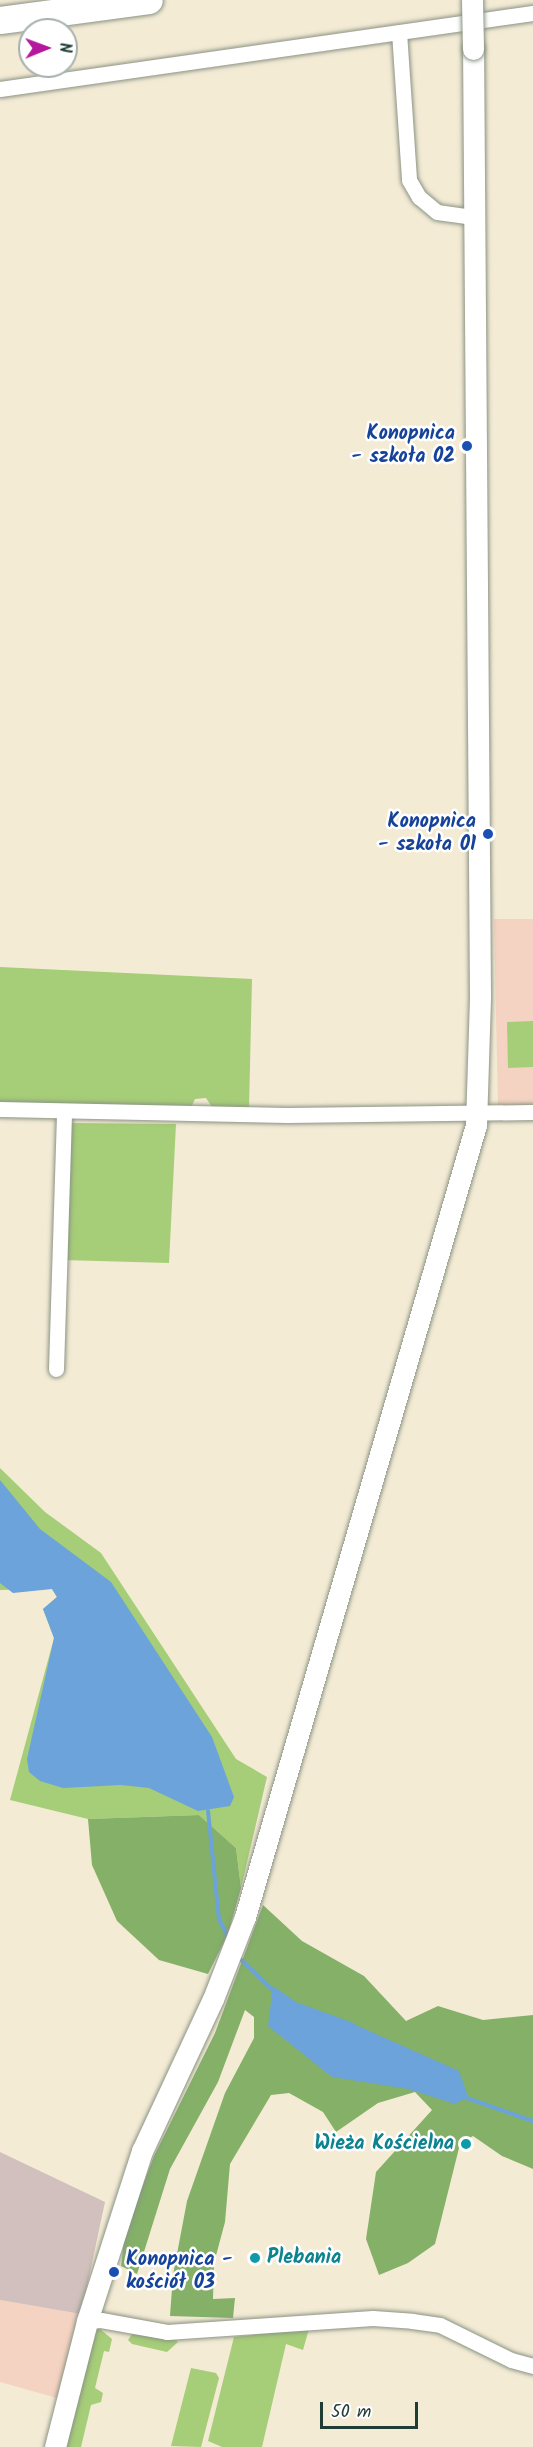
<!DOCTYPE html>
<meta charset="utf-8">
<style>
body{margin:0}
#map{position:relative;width:533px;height:2447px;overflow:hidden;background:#f4ebd5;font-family:Kalam,sans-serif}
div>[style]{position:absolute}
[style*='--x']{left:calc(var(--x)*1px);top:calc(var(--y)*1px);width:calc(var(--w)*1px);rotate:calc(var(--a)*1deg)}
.built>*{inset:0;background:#f5d3c2}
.industrial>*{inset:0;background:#d1c0bd}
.green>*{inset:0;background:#a6cd78}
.forest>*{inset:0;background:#84b068}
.water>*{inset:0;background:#6ba3da}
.stream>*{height:4px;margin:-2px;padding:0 2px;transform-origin:2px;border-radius:2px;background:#6ba3da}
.roads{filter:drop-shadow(0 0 2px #8a9484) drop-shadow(0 0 2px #8a9484)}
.street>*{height:15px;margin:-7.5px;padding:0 7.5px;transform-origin:7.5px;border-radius:7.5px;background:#fff}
.secondary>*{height:21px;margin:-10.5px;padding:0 10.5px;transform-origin:10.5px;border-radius:10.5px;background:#fff}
.highway>*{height:27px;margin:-13.5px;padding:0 13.5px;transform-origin:13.5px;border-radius:13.5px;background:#fff}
.bridges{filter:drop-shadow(0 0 2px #8a9484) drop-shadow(0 0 2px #8a9484)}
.secondary-bridge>*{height:21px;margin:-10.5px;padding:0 10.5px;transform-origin:10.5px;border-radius:10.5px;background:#fff}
.dots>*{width:16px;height:16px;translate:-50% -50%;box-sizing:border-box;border:3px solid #fff;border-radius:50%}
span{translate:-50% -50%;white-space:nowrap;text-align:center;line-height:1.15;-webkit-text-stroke:5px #fff;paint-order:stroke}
.transit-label{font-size:20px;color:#164399;font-weight:700}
.right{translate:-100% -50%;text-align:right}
.left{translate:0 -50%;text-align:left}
.culture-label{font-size:20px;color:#0d838f;font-weight:700}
.north{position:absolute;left:18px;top:18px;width:60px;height:60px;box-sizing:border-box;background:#fff;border:2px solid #a5b1ae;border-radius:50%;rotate:89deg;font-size:16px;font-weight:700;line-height:24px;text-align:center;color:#1f3d34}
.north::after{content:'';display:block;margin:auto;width:21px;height:27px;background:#b5179e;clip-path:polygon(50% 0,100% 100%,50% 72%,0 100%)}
.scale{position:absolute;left:320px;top:2402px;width:98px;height:27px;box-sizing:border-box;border:3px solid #1f3d34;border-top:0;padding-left:8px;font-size:18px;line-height:21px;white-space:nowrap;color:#1f3d34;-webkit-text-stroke:4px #fff;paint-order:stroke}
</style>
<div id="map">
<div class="built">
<div style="clip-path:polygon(494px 919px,533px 919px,533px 1107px,498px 1107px)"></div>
<div style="clip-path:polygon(0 2300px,81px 2314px,57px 2398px,0 2382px)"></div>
</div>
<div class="industrial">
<div style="clip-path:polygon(0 2152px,105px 2202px,81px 2314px,0 2300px)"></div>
</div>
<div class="green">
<div style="clip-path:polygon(0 967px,252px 979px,249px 1109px,214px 1110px,206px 1098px,195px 1099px,190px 1110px,0 1104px)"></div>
<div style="clip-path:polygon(533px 1021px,533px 1067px,508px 1068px,507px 1022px)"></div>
<div style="clip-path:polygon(68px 1123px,176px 1124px,169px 1263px,62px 1260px)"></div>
<div style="clip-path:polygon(0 1468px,45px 1512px,101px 1553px,236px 1759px,267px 1777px,241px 1888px,236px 1848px,199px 1815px,88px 1819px,10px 1800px,54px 1638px,43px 1609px,57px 1597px,52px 1589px,0 1590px)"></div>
<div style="clip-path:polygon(100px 2329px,112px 2339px,109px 2352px,104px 2351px,95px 2388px,103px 2393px,101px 2402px,91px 2405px,81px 2447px,66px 2447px,95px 2331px)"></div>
<div style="clip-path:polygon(309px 2329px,303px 2350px,286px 2344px,262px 2447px,222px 2447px,208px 2441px,234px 2337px)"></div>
<div style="clip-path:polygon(132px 2334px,176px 2340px,178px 2342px,167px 2352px,132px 2344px,128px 2340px)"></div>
<div style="clip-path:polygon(191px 2368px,216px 2373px,219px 2378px,201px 2447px,171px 2446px)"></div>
</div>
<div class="forest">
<div style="clip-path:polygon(199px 1815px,236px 1848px,241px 1888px,228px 1934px,208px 1974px,159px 1960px,117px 1921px,92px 1865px,88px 1819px)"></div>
<div style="clip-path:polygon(263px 1905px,302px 1941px,364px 1976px,406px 2021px,438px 2006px,483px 2020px,533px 2015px,533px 2169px,502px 2156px,473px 2136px,460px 2144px,435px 2244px,408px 2263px,379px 2275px,366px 2239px,376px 2172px,432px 2110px,415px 2092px,378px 2103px,336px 2132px,323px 2112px,289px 2093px,271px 2095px,230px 2164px,225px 2222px,214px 2263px,213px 2299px,235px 2298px,233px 2318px,170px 2316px,173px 2275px,187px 2201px,225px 2093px,254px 2038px,254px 2017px,245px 2010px,218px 2082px,170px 2169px,137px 2274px,121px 2266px,125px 2232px,154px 2156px,215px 2033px)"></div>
</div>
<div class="water">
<div style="clip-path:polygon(0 1480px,40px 1529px,111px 1582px,212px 1737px,234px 1797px,230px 1806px,198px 1811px,149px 1788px,121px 1785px,63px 1788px,40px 1781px,29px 1772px,27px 1759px,54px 1638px,43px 1609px,57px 1597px,52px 1589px,13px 1593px,0 1583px)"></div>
<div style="clip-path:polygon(273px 1986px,303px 2007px,349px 2022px,459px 2071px,468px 2097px,455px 2104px,408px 2089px,332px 2077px,268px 2026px)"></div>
</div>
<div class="stream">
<div style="--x:208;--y:1811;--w:109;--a:84.2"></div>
<div style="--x:219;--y:1919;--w:20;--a:63"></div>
<div style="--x:238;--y:1957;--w:52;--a:43.5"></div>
<div style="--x:298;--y:2005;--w:59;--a:20"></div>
<div style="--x:464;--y:2097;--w:73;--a:19.2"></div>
</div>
<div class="roads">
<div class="street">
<div style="--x:399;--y:32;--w:148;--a:86.1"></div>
<div style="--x:409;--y:180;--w:20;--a:60"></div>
<div style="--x:419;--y:197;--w:23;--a:40"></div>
<div style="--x:437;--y:212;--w:37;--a:8"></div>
<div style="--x:0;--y:89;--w:538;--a:-8.12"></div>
<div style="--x:0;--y:1109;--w:287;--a:1.2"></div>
<div style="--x:287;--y:1115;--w:246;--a:-0.7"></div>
<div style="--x:56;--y:1369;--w:257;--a:-88.2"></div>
<div style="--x:87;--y:2321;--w:14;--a:-4"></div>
<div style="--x:101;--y:2320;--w:67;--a:10.3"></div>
<div style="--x:167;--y:2332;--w:206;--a:-3.9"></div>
<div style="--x:373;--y:2318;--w:39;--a:4"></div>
<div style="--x:412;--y:2321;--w:28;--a:8"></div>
<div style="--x:440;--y:2325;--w:79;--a:26.2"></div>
<div style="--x:511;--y:2360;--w:23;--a:15"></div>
</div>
<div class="secondary">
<div style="--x:55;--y:2447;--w:130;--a:-75.7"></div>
<div style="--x:87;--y:2321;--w:179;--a:-72.1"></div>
<div style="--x:142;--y:2151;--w:168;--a:-65"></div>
<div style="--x:213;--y:1999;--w:88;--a:-68.7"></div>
<div style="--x:245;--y:1917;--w:825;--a:-73.74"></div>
<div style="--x:476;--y:1125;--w:129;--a:-88.2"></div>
<div style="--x:480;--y:996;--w:947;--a:-90.42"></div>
</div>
<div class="highway">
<div style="--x:0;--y:20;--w:150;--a:-7.6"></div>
</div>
</div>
<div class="bridges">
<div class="secondary-bridge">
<div style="--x:472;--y:0;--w:49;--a:88.8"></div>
</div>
</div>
<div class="dots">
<div style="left:467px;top:446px;background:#1a4fb4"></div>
<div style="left:488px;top:834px;background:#1a4fb4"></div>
<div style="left:466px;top:2144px;background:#0f9aa8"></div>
<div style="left:255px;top:2258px;background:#0f9aa8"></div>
<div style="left:114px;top:2272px;background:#1a4fb4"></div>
</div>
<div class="transit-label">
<span class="right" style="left:455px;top:446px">Konopnica<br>- szkoła 02</span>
<span class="right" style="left:476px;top:834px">Konopnica<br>- szkoła 01</span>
<span class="left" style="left:126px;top:2272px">Konopnica -<br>kościół 03</span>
</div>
<div class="culture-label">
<span class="right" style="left:454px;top:2144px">Wieża Kościelna</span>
<span class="left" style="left:267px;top:2258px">Plebania</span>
</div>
<div class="north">N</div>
<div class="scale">50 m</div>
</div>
